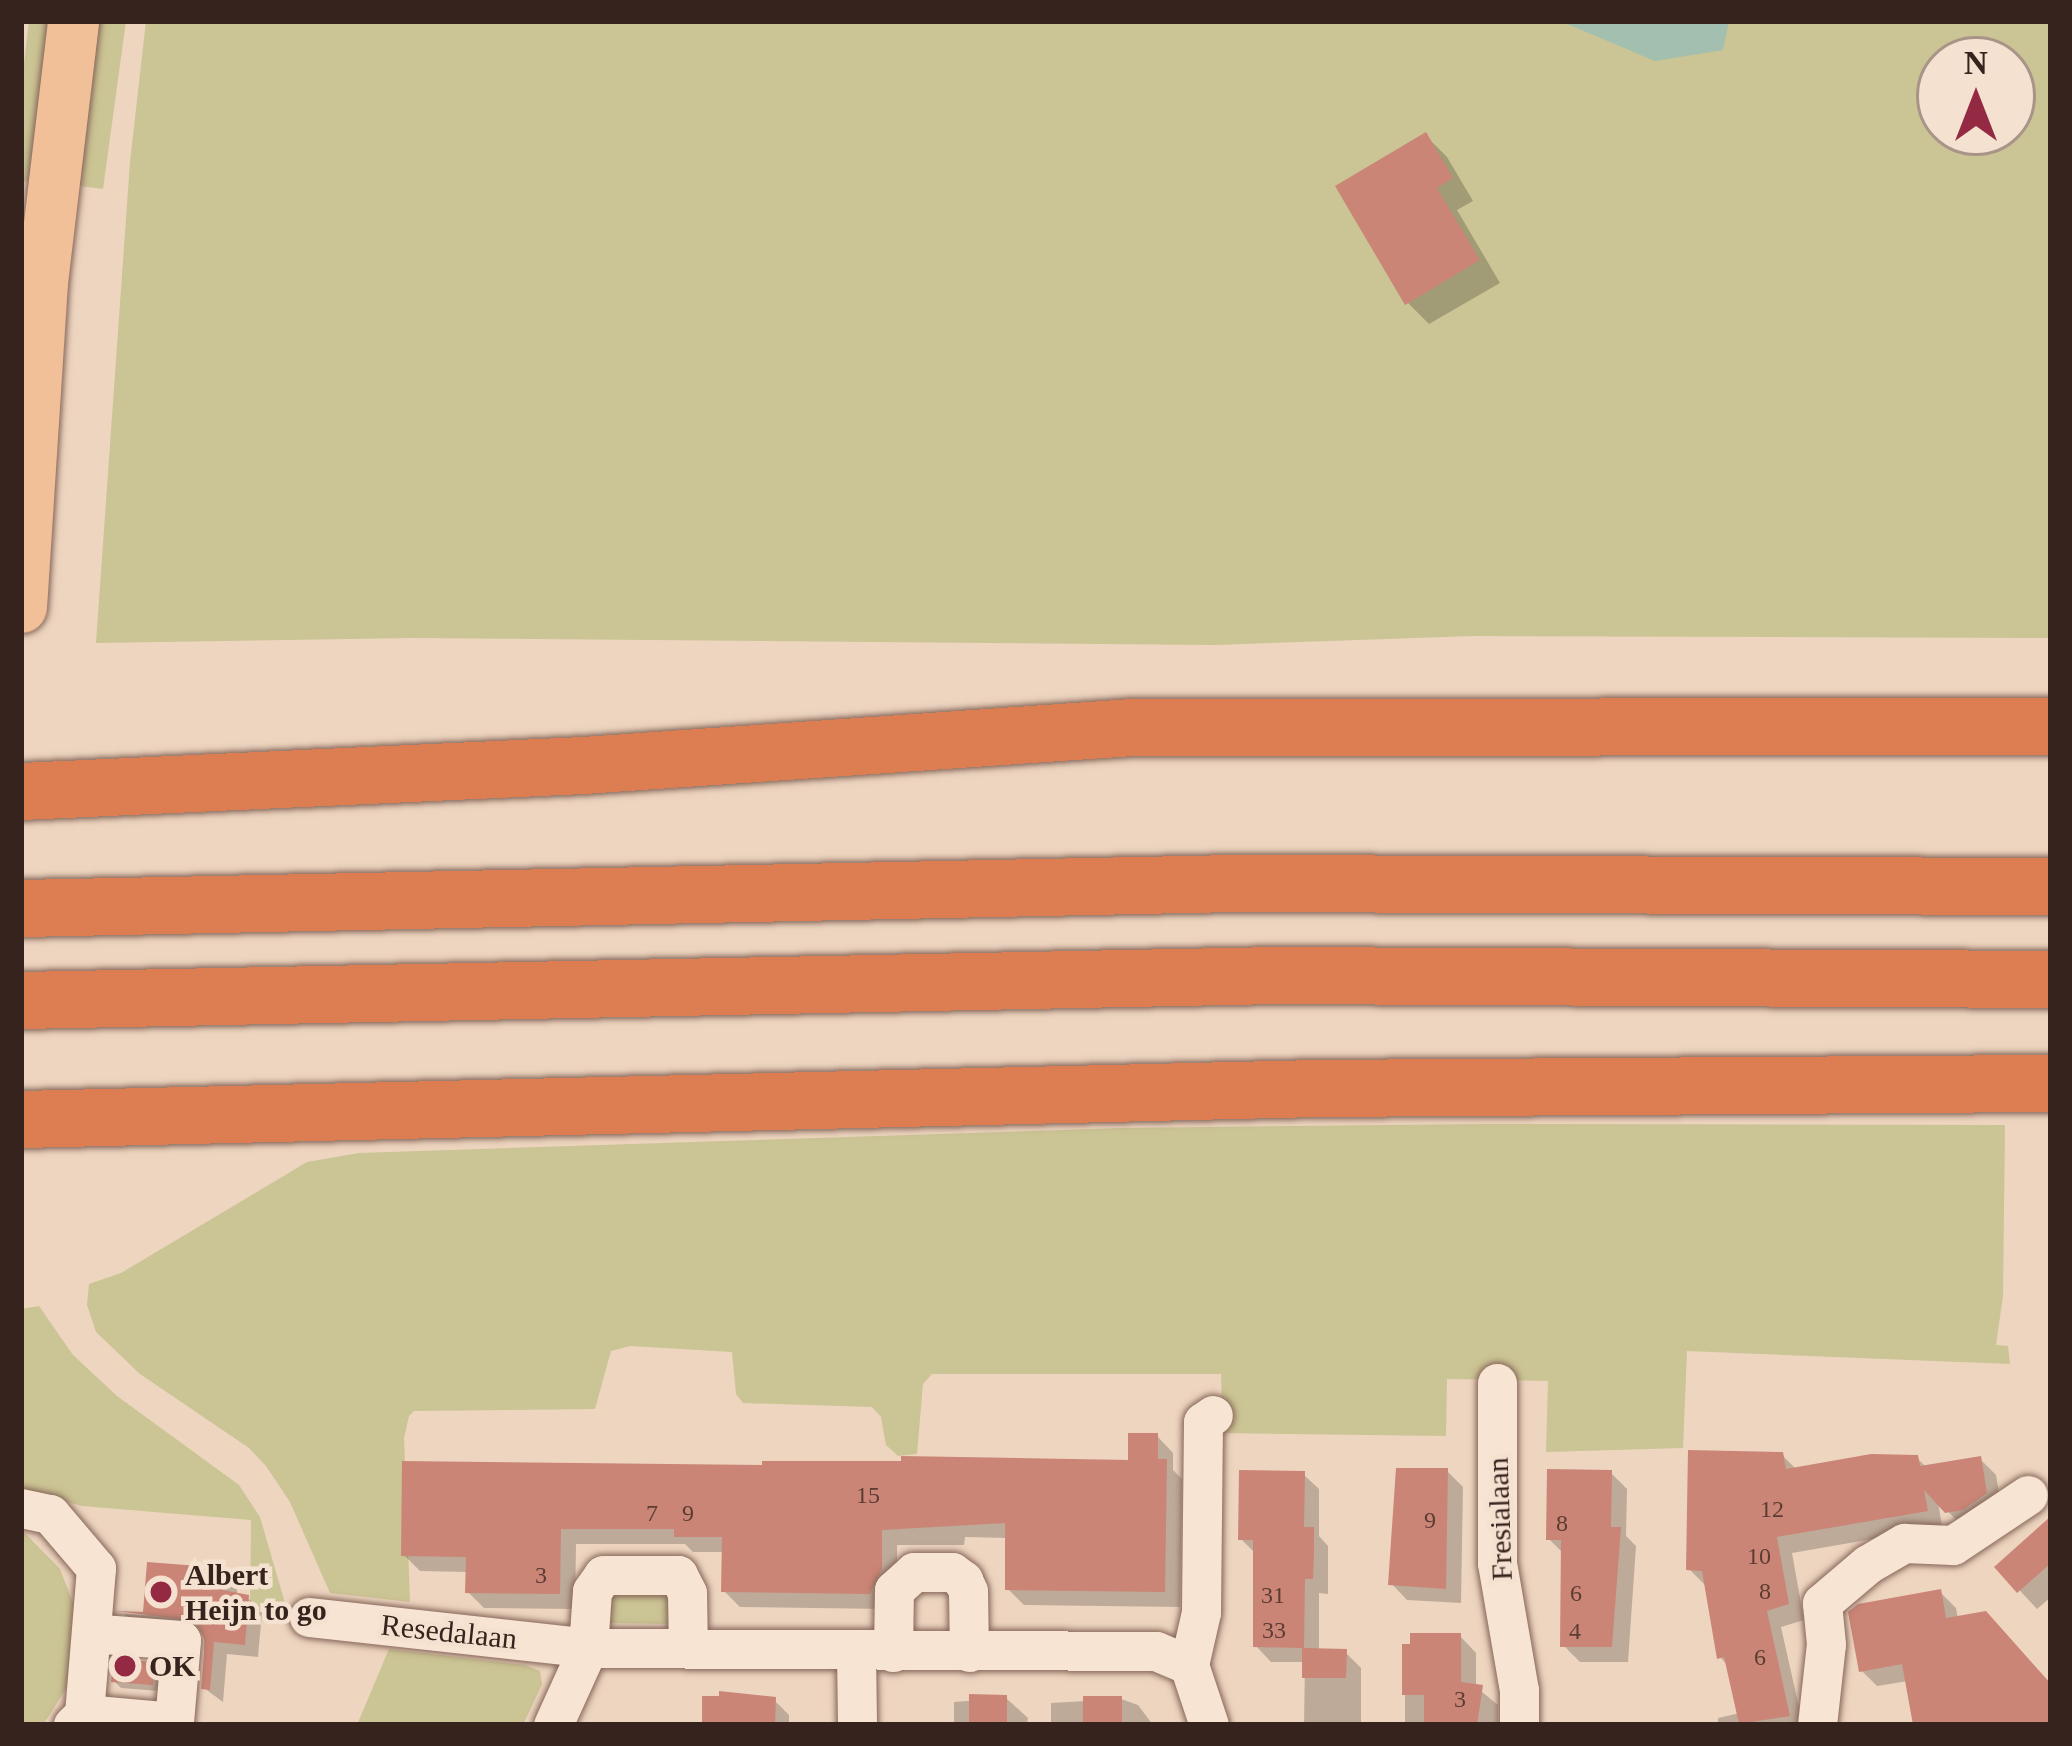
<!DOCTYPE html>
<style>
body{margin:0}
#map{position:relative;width:2072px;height:1746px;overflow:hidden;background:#edd5c0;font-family:Georgia,serif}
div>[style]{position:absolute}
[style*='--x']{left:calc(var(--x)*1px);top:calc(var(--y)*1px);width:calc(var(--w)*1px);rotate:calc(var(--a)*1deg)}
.green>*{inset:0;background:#cbc494}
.water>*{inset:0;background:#a3bfb0}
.shadow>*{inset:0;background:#0003}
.building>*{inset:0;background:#cb8576}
.roads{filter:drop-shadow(0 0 3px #866658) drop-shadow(0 0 3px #866658)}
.minor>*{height:39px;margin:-19.5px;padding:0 19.5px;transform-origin:19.5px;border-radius:19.5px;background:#f8e4d3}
.major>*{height:51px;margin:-25.5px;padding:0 25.5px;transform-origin:25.5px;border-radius:25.5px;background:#f1c098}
.highway>*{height:57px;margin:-28.5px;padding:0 28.5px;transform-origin:28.5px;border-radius:28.5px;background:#dc7e51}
.dots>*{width:33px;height:33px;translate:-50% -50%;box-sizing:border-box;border:6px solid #f5e1d0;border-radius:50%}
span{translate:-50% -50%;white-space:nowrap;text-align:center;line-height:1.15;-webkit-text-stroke:9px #f5e1d0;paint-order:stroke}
.number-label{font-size:24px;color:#5b3c33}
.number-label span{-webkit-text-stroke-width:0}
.street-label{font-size:30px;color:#36231d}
.poi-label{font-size:30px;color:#36231d;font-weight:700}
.left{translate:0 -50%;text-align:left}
.frame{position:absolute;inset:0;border:24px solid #36231d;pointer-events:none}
.north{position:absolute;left:1916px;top:36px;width:120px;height:120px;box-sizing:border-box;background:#f5e1d0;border:3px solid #a99588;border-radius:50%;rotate:0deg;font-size:33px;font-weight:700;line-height:48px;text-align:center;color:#36231d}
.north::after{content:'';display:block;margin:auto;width:42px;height:54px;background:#942943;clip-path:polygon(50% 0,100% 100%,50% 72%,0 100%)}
</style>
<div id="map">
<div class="green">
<div style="clip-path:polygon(29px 21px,54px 21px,33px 182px,21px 181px,21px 89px)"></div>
<div style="clip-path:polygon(90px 21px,126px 21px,103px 189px,72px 185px)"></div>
<div style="clip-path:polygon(evenodd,146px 21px,2051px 21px,2051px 638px,1473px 636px,1214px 645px,412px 638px,96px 643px,130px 162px,146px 21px,1940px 60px,2012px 60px,2012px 132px,1940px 132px,1940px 60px)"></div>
<div style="clip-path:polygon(1484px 1124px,2005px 1125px,2003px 1296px,1996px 1345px,2008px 1346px,2010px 1364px,1687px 1351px,1683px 1448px,1546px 1452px,1548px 1381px,1447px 1379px,1446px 1436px,1223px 1433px,1221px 1374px,932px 1374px,923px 1384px,917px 1454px,898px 1456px,886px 1445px,881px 1417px,872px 1407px,743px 1403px,736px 1394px,732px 1352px,630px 1346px,611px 1351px,595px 1409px,414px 1411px,409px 1416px,404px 1438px,410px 1602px,330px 1593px,290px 1502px,266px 1466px,249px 1448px,140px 1374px,96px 1332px,87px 1305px,89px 1284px,121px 1273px,307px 1162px,359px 1153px,1121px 1128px)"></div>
<div style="clip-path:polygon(39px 1306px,73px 1355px,117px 1396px,239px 1485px,260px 1517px,287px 1610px,250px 1610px,251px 1520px,82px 1506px,21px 1489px,21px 1309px)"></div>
<div style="clip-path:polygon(21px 1529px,60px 1569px,74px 1605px,69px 1684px,43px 1725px,21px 1725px)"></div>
<div style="clip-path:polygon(606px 1594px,674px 1594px,674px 1624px,606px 1623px)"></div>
<div style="clip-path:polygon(389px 1649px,525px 1665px,540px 1671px,542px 1684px,523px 1725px,357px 1725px)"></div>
</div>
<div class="water">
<div style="clip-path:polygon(1560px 21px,1729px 21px,1723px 50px,1655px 61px)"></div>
</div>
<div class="shadow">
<div style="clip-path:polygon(1426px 136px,1447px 157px,1473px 201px,1457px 210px,1500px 283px,1429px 324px,1408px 303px)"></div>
<div style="clip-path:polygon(1157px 1436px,1173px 1453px,1173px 1470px,1182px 1479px,1180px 1607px,1024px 1605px,1008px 1589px,1008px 1538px,965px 1537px,964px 1545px,897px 1545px,897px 1586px,886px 1609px,740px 1607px,724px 1591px,725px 1552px,693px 1552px,685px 1544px,576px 1544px,575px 1609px,484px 1608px,468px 1592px,468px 1572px,420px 1571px,404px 1555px,765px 1468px,1131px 1463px)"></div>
<div style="clip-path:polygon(1782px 1455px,1797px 1470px,1917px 1458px,1927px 1468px,1980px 1459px,1996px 1475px,2002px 1510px,1964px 1528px,1938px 1501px,1942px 1527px,1792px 1553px,1804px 1620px,1781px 1627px,1803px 1725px,1718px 1725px,1718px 1718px,1740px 1713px,1729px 1667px,1720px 1657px,1705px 1585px,1689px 1569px)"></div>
<div style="clip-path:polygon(1447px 1471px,1463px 1487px,1461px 1603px,1407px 1600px,1391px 1583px)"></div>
<div style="clip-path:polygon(1611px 1473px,1627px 1489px,1626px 1536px,1636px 1546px,1628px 1662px,1580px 1662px,1563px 1645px,1564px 1554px,1549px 1539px)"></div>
<div style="clip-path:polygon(1303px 1474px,1319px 1489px,1319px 1536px,1328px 1546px,1328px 1594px,1319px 1593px,1319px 1651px,1345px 1652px,1361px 1668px,1361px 1725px,1304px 1725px,1305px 1662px,1271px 1662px,1256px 1646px,1256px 1554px,1241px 1539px)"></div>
<div style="clip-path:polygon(2051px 1520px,2051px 1597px,2037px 1609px,1998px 1567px)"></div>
<div style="clip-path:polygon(150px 1565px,223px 1571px,237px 1585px,237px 1596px,248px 1598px,262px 1612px,258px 1657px,227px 1654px,223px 1702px,204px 1688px,204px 1633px,134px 1624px,124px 1614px,146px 1615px)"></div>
<div style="clip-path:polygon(1940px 1592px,1956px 1608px,1958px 1619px,2051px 1688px,2051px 1725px,1916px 1725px,1908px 1681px,1877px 1686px,1861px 1670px)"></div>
<div style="clip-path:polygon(1460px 1636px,1476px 1653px,1476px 1687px,1498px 1705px,1498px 1725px,1405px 1725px,1405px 1647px)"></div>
<div style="clip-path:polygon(154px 1665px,161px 1672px,159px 1691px,121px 1688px,114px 1681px)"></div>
<div style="clip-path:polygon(721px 1694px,774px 1700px,789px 1715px,789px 1725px,713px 1725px)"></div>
<div style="clip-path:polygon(1006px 1698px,1028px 1718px,1027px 1725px,954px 1725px,954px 1702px)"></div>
<div style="clip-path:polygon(1121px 1699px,1138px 1705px,1153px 1725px,1051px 1725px,1051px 1703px)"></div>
</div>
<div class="building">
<div style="clip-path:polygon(1426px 132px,1453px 178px,1437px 188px,1480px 260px,1405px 305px,1335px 186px)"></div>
<div style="clip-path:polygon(1128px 1433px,1158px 1433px,1158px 1459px,1167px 1459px,1165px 1592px,1005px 1590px,1005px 1523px,882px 1530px,882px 1569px,870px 1594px,721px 1592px,722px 1537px,674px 1537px,674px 1529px,561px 1529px,560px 1594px,465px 1593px,466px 1557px,401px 1556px,402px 1461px,762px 1465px,762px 1461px,901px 1461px,901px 1456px,1128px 1460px)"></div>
<div style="clip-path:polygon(1688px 1450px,1783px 1452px,1786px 1469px,1871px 1454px,1918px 1455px,1920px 1466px,1981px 1456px,1987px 1493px,1963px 1510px,1945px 1513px,1924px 1490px,1928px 1511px,1777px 1537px,1789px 1604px,1767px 1611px,1790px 1716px,1739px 1724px,1724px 1657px,1717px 1659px,1702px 1571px,1686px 1570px)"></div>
<div style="clip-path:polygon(1396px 1468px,1448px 1468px,1446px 1589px,1388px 1585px)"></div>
<div style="clip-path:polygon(1547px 1469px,1612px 1470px,1611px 1527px,1621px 1527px,1612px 1647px,1560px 1647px,1561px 1540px,1546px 1540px)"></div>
<div style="clip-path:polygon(1239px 1470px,1305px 1471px,1304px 1527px,1314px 1527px,1314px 1553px,1313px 1579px,1305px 1579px,1304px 1648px,1347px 1649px,1346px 1678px,1302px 1678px,1302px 1648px,1253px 1647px,1253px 1540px,1238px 1540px)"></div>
<div style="clip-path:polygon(2051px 1516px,2051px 1563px,2017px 1593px,1994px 1567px)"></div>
<div style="clip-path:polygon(147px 1562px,225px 1568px,223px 1590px,249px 1595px,245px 1645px,214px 1642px,210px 1690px,201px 1689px,205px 1641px,196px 1621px,117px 1611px,143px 1612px)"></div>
<div style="clip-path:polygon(1941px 1589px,1946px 1618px,1986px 1611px,2051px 1684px,2051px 1725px,1913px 1725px,1902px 1664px,1859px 1672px,1848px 1612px,1858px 1604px)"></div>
<div style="clip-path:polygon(1410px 1633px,1461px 1633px,1461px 1682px,1483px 1685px,1477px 1725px,1424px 1725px,1424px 1695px,1402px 1695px,1402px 1644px,1410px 1644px)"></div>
<div style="clip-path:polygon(113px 1659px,155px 1662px,153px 1685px,111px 1682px)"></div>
<div style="clip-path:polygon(719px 1691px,776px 1697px,775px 1725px,702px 1725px,702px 1696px,719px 1696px)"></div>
<div style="clip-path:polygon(969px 1694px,1007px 1695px,1007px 1725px,969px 1725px)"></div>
<div style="clip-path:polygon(1083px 1696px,1122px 1696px,1122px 1725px,1083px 1725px)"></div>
</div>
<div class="roads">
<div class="minor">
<div style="--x:1497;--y:1383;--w:180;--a:90"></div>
<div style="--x:1497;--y:1563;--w:129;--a:80.2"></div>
<div style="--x:1519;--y:1690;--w:35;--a:90"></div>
<div style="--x:21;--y:1508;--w:30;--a:12"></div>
<div style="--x:50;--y:1514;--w:71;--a:49.6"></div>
<div style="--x:96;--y:1568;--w:146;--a:94.7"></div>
<div style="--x:84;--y:1714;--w:16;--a:135"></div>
<div style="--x:309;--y:1617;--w:281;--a:6.3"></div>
<div style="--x:588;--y:1648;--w:568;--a:0.3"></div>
<div style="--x:1156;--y:1651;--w:36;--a:23"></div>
<div style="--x:1189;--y:1665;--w:63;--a:71.6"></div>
<div style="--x:856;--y:1651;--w:74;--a:89.2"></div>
<div style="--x:893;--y:1652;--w:62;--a:-89.1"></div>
<div style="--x:894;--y:1590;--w:27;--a:-42"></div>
<div style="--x:914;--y:1572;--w:38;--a:0"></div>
<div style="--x:952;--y:1572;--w:14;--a:36"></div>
<div style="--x:963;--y:1580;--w:12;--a:66"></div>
<div style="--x:968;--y:1591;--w:61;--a:89.1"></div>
<div style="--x:1189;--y:1665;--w:54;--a:-77.2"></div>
<div style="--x:1201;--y:1612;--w:190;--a:-89.4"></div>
<div style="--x:1203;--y:1422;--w:12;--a:-35"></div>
<div style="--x:84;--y:1714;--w:90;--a:5.1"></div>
<div style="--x:174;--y:1722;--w:82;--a:-85.1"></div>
<div style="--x:181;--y:1640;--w:90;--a:-175.6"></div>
<div style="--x:553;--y:1725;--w:85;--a:-65.6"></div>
<div style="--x:588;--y:1648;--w:57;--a:-86"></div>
<div style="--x:592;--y:1591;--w:19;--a:-55"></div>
<div style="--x:603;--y:1575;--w:75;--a:0"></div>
<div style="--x:678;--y:1575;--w:20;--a:63"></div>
<div style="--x:687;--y:1593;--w:55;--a:89"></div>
<div style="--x:1817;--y:1725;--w:81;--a:-83.7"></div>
<div style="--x:1826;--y:1644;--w:41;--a:-95.6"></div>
<div style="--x:1822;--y:1603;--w:60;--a:-40.3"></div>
<div style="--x:1868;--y:1564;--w:42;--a:-30.3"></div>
<div style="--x:1904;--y:1543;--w:49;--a:2.3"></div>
<div style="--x:1953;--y:1545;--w:90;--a:-33.7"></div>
</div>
<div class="major">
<div style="--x:21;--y:607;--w:326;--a:-86.3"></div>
<div style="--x:42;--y:282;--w:263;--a:-83.2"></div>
</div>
<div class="highway">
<div style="--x:21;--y:791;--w:563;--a:-2.65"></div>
<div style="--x:583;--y:765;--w:550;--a:-3.96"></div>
<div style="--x:1132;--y:727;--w:919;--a:-0.06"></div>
<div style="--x:21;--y:908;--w:1216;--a:-1.18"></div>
<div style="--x:1237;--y:883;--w:814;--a:0.21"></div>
<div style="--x:21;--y:1000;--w:1253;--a:-1.14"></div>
<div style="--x:1274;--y:975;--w:777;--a:0.29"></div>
<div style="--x:21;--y:1119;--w:1293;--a:-1.37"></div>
<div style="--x:1314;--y:1088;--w:737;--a:-0.39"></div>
</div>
</div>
<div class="dots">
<div style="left:161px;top:1592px;background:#942943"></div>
<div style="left:125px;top:1666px;background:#942943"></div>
</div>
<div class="number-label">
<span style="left:868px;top:1496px">15</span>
<span style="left:1772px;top:1510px">12</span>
<span style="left:652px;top:1514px">7</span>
<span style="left:688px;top:1514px">9</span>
<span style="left:1430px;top:1521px">9</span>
<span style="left:1562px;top:1524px">8</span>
<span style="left:1759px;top:1557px">10</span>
<span style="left:541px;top:1576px">3</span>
<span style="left:1765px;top:1592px">8</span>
<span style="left:1576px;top:1594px">6</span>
<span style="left:1273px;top:1596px">31</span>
<span style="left:1274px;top:1631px">33</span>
<span style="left:1575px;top:1632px">4</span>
<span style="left:1760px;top:1658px">6</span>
<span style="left:1460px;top:1700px">3</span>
</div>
<div class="street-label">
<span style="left:1500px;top:1519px;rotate:-92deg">Fresialaan</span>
<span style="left:449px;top:1632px;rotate:6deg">Resedalaan</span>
</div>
<div class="poi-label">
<span class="left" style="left:185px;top:1592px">Albert<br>Heijn to go</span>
<span class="left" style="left:149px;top:1666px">OK</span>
</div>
<div class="frame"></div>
<div class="north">N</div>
</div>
